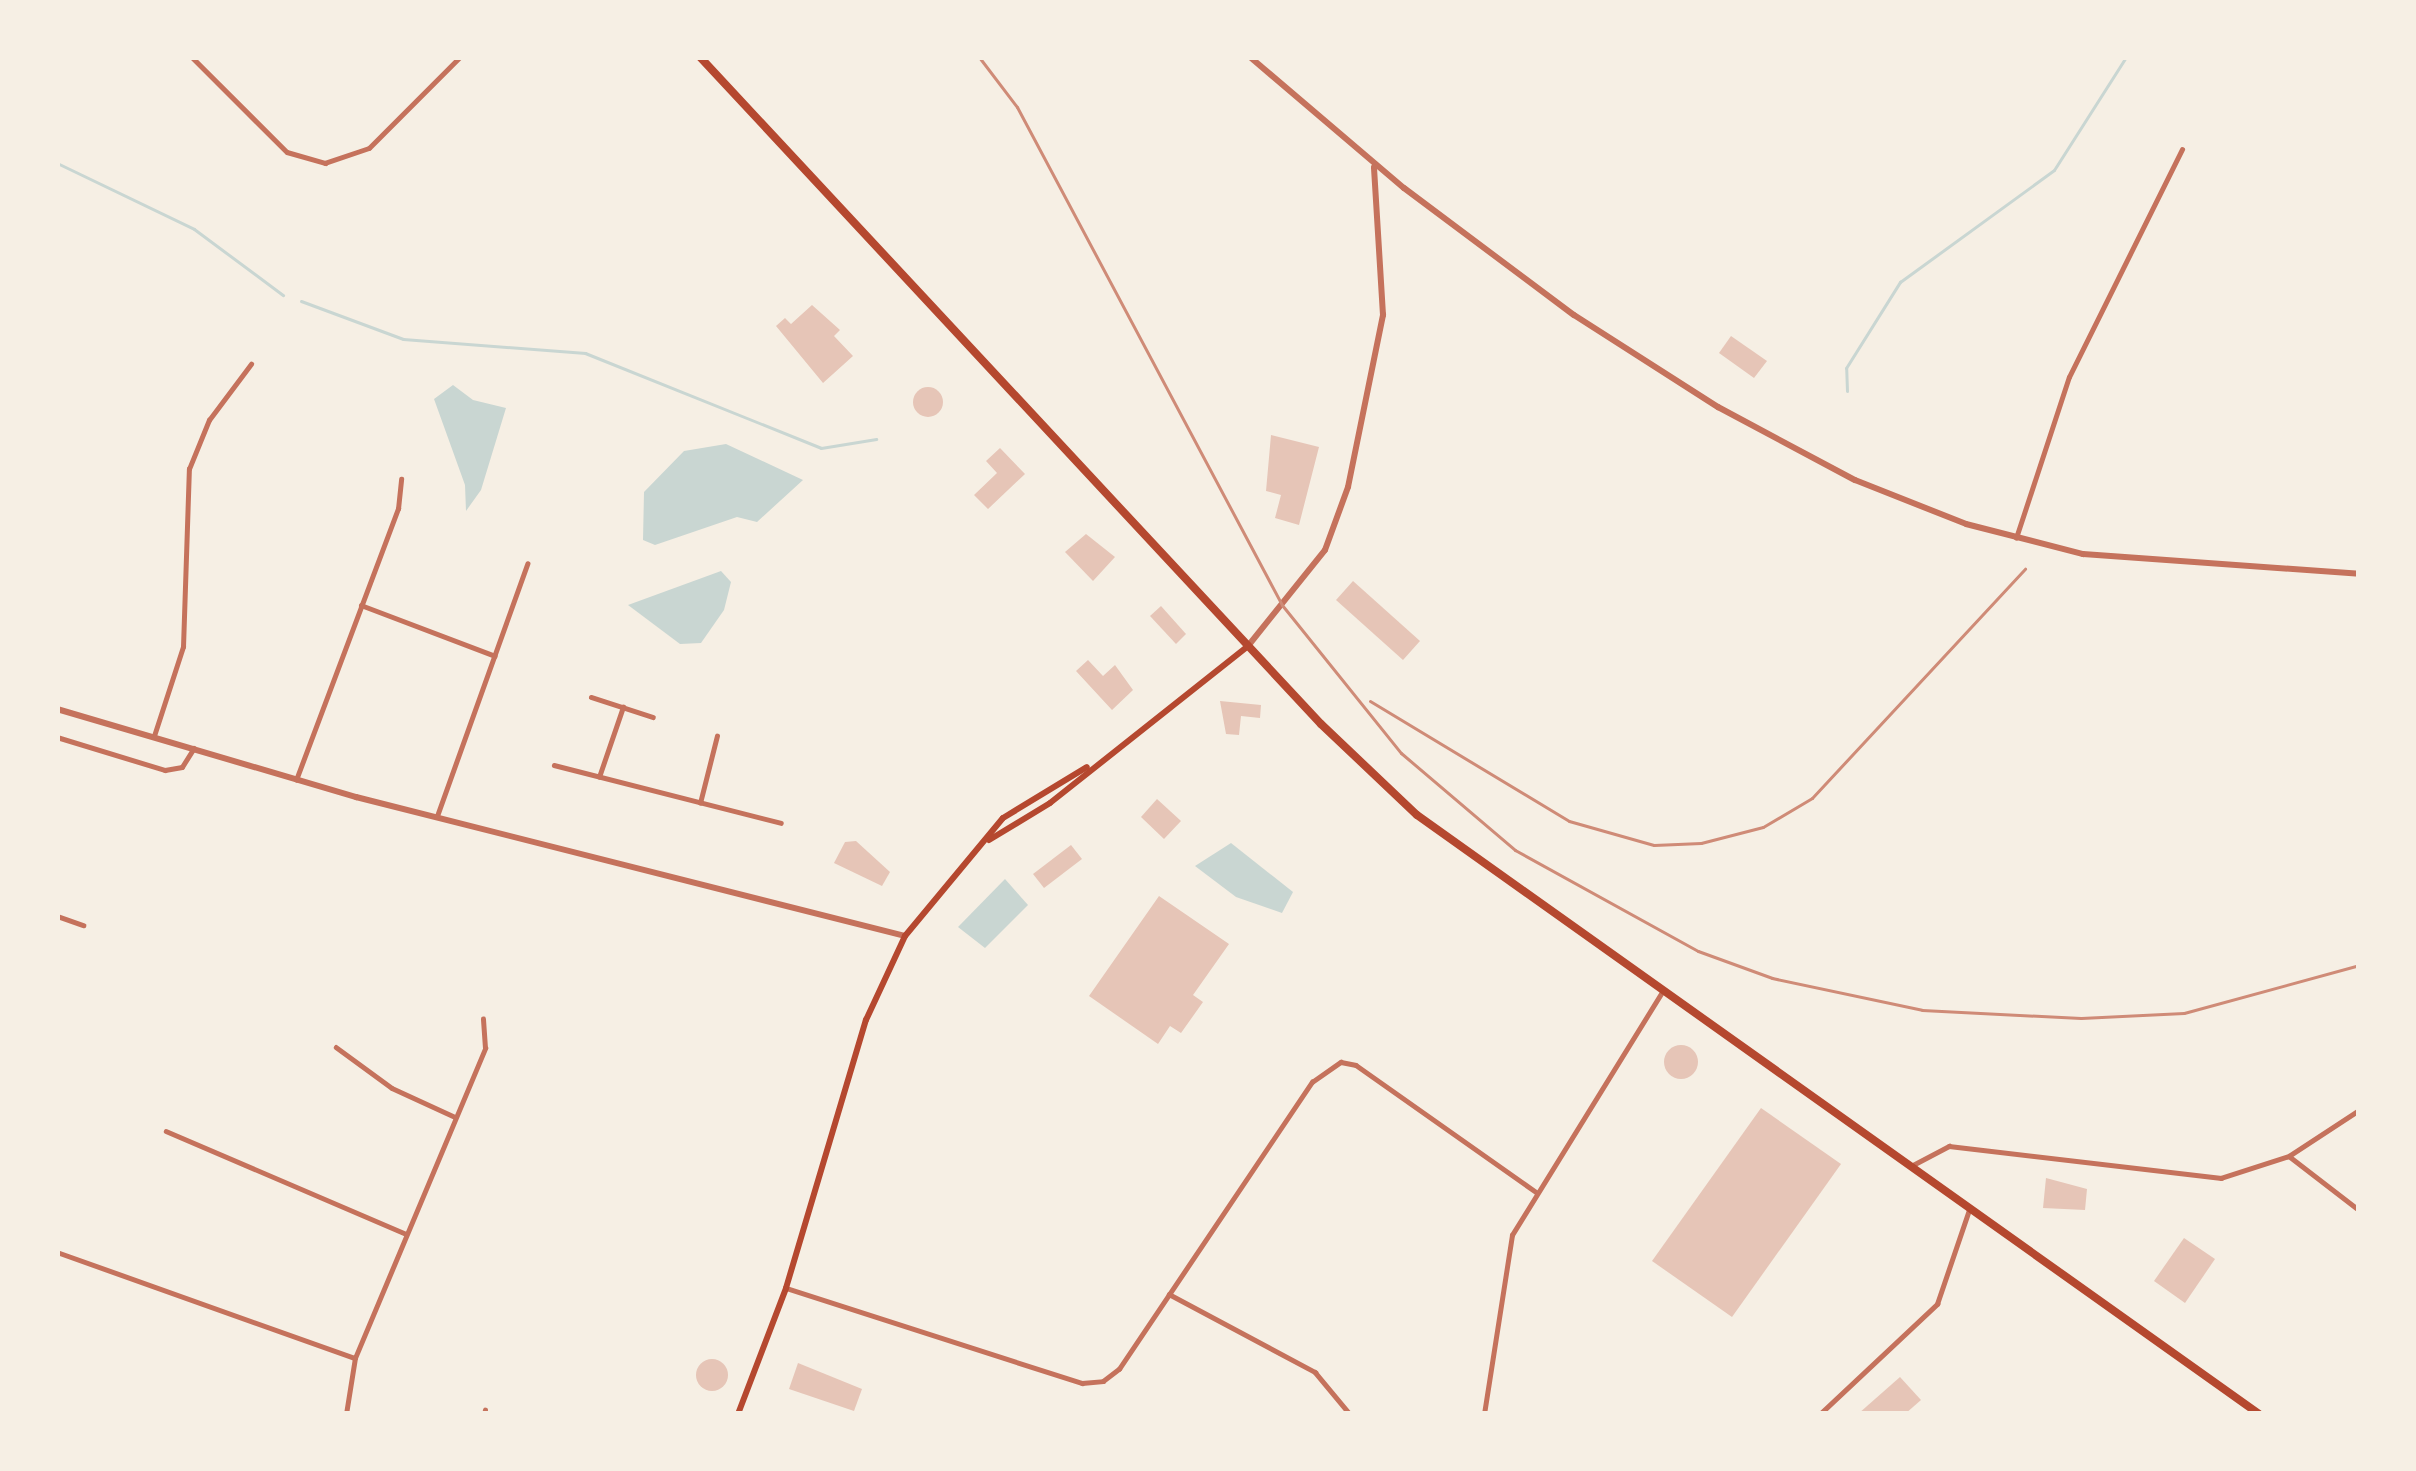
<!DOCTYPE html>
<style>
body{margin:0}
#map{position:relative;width:2416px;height:1471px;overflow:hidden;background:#f6efe4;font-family:"Nunito Sans",sans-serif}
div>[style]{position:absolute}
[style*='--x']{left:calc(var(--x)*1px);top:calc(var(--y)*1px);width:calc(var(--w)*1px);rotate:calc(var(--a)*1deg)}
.water>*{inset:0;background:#c9d6d2}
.stream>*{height:3px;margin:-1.5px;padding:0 1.5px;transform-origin:1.5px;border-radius:1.5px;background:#c9d6d2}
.building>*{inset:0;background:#e6c5b7}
.round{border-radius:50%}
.minor>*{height:4.5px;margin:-2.25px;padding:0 2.25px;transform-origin:2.25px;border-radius:2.25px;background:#c5725c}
.tertiary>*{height:6px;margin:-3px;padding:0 3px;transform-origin:3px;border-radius:3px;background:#c5725c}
.secondary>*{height:6px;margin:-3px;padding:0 3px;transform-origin:3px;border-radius:3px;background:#b5482f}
.primary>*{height:8px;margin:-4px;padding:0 4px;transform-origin:4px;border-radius:4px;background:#b5482f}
.rail>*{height:3px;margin:-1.5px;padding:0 1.5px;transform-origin:1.5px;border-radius:1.5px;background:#cf8b77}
span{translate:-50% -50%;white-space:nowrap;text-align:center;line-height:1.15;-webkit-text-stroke:10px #f6efe4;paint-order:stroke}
.frame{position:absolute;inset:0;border:60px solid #f6efe4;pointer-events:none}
</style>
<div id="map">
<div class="water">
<div style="clip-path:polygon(453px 385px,473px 400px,506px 408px,481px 490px,466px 511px,465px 485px,434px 399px)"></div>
<div style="clip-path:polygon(726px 444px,803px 480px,757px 522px,737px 517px,655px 545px,643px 540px,644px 492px,684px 451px)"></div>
<div style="clip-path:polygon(721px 571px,731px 582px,724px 610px,701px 643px,680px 644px,628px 605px)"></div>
<div style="clip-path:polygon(1231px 843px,1293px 892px,1282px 913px,1236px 897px,1195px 866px)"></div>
<div style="clip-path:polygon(1005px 879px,1028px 905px,985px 948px,958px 927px)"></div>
</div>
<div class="stream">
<div style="--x:57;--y:163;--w:152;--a:25.7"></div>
<div style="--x:194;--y:229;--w:111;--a:36.6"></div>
<div style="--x:301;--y:301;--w:109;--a:20.4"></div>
<div style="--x:403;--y:339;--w:183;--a:4.4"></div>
<div style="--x:585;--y:353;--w:254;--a:21.9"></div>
<div style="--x:821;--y:448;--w:56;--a:-9.3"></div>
<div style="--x:1847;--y:391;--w:23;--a:-92"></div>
<div style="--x:1846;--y:368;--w:102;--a:-57.9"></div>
<div style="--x:1900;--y:282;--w:190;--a:-36"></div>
<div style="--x:2054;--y:170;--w:134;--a:-57.5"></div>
</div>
<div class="building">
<div style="clip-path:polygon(812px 305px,840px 330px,834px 336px,853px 356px,823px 383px,776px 326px,785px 318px,791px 324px)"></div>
<div style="clip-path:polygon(1731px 336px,1767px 361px,1754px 378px,1719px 353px)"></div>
<div class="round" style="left:913px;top:387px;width:30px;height:30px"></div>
<div style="clip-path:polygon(1271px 435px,1319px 447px,1299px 525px,1275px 518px,1281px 495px,1266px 491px)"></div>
<div style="clip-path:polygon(1000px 448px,1025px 474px,988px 509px,974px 495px,997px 473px,986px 461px)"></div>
<div style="clip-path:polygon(1086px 534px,1115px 557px,1093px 581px,1065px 552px)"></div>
<div style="clip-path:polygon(1353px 581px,1420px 641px,1403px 660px,1336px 600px)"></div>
<div style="clip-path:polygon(1161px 606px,1186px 634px,1176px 644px,1150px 616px)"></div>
<div style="clip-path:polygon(1088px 660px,1103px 676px,1115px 665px,1133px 690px,1112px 710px,1076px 671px)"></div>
<div style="clip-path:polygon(1220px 701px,1261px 705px,1260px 718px,1241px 716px,1239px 735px,1226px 734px)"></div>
<div style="clip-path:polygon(1157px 799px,1181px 821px,1164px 839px,1141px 817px)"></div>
<div style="clip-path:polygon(856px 841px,890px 872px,882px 886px,834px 863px,845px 842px)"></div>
<div style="clip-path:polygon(1071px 845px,1082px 859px,1044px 888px,1033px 874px)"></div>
<div style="clip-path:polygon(1159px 896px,1229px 944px,1193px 995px,1203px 1002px,1181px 1033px,1170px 1026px,1158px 1044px,1089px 996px)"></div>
<div class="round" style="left:1664px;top:1045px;width:34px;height:34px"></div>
<div style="clip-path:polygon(1761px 1108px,1841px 1164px,1732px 1317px,1652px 1261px)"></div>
<div style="clip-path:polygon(2046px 1178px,2087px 1189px,2085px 1210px,2043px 1208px)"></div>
<div style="clip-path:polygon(2184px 1238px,2215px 1259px,2185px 1303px,2154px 1281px)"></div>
<div class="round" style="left:696px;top:1359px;width:32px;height:32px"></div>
<div style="clip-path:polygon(798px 1363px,862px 1389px,854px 1411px,789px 1389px)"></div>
<div style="clip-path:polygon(1900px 1377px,1921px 1400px,1905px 1414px,1858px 1414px)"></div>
</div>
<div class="minor">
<div style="--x:192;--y:57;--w:134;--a:45"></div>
<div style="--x:287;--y:152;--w:40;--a:16"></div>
<div style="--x:325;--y:163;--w:46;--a:-18.8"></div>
<div style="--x:369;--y:148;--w:129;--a:-45"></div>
<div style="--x:2016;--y:538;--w:169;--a:-71.8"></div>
<div style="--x:2069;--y:377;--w:254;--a:-63.6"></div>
<div style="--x:361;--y:605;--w:143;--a:20.8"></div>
<div style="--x:591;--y:697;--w:65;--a:17.9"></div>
<div style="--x:154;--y:736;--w:94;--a:-72"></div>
<div style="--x:183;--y:647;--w:178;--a:-88.1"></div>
<div style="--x:189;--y:469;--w:53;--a:-67.8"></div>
<div style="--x:209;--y:420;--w:70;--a:-53.1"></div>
<div style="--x:57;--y:737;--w:113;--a:17"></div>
<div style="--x:165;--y:770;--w:17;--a:-10"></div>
<div style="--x:182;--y:767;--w:22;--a:-58"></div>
<div style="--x:554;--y:765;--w:234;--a:14.3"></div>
<div style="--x:599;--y:777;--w:74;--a:-71.1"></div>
<div style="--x:296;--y:780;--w:290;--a:-69.4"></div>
<div style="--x:398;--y:509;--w:30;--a:-84"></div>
<div style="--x:700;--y:803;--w:69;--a:-75.8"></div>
<div style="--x:437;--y:816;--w:268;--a:-70.3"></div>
<div style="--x:57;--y:916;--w:28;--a:19"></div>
<div style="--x:336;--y:1047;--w:69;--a:36.2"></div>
<div style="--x:392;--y:1088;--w:69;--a:24.7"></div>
<div style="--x:166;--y:1131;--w:261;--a:23.2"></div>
<div style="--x:2289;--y:1156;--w:88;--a:37.6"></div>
<div style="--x:1911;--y:1166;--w:43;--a:-27.8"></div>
<div style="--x:1949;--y:1146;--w:274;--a:6.7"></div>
<div style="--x:2221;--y:1178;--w:71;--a:-17.9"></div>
<div style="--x:2289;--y:1156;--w:84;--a:-33.3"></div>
<div style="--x:57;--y:1252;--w:316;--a:19.6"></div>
<div style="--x:786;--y:1288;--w:311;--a:17.8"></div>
<div style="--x:1082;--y:1383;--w:21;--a:-5"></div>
<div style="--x:1103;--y:1381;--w:20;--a:-37"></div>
<div style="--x:1119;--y:1369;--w:346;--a:-56.1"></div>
<div style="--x:1312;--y:1082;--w:35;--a:-35"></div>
<div style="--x:1341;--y:1062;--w:15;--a:11"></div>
<div style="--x:1356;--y:1065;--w:220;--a:35.2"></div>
<div style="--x:1169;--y:1294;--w:166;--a:28.1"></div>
<div style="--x:1315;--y:1372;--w:55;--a:50.2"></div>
<div style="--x:346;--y:1414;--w:57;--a:-80.9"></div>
<div style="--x:355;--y:1358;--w:336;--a:-67.2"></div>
<div style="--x:485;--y:1048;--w:29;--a:-94"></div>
<div style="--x:484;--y:1414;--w:4;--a:-76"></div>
<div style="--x:1484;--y:1414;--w:181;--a:-81.1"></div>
<div style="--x:1512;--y:1235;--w:286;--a:-58.3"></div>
<div style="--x:1820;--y:1414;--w:161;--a:-43.2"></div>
<div style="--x:1937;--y:1304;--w:99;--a:-71.2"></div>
</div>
<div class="tertiary">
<div style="--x:1250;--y:57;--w:202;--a:40.4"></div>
<div style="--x:1404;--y:188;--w:212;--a:36.8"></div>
<div style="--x:1574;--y:315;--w:171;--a:32.6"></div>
<div style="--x:1718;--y:407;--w:155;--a:28.1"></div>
<div style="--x:1855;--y:480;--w:119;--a:21.6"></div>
<div style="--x:1966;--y:524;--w:121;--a:14.4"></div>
<div style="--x:2083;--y:554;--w:277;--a:4.1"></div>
<div style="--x:1248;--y:646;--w:123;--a:-51.3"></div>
<div style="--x:1325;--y:550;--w:67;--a:-69.9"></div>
<div style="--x:1348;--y:487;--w:176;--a:-78.5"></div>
<div style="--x:1383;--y:315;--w:148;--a:-93.5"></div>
<div style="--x:57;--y:709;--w:312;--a:16.4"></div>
<div style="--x:356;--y:797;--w:566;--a:14.21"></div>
</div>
<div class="secondary">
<div style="--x:989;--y:840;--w:71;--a:-31.2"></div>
<div style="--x:1050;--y:803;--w:253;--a:-38.4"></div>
<div style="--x:738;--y:1414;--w:135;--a:-69.1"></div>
<div style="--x:786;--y:1288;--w:280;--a:-73.4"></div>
<div style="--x:866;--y:1020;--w:93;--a:-65.1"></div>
<div style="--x:905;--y:936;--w:153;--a:-50.3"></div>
<div style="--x:1003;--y:818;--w:98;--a:-31.3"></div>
</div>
<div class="primary">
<div style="--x:700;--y:57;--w:911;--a:47.05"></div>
<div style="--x:1321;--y:724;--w:132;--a:43.5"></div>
<div style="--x:1417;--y:815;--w:1033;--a:35.43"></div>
</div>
<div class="rail">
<div style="--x:979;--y:57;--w:63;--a:52.8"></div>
<div style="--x:1017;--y:107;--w:564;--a:61.98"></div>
<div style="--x:1282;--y:605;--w:190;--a:51.2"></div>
<div style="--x:1401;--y:753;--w:150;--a:40.4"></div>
<div style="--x:1515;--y:850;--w:209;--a:28.9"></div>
<div style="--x:1698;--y:951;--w:79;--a:20"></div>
<div style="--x:1772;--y:978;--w:153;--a:12"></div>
<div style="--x:1922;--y:1010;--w:159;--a:2.9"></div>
<div style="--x:2081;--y:1018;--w:103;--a:-2.8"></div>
<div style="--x:2184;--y:1013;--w:181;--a:-15.3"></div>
<div style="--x:1370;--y:701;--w:232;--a:31.1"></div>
<div style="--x:1569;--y:821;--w:88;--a:15.8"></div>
<div style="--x:1654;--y:845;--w:47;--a:-2.4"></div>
<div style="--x:1701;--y:843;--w:64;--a:-14.5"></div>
<div style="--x:1763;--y:827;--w:57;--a:-30.6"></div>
<div style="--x:1812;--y:798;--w:313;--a:-47.1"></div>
</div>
<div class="frame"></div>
</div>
